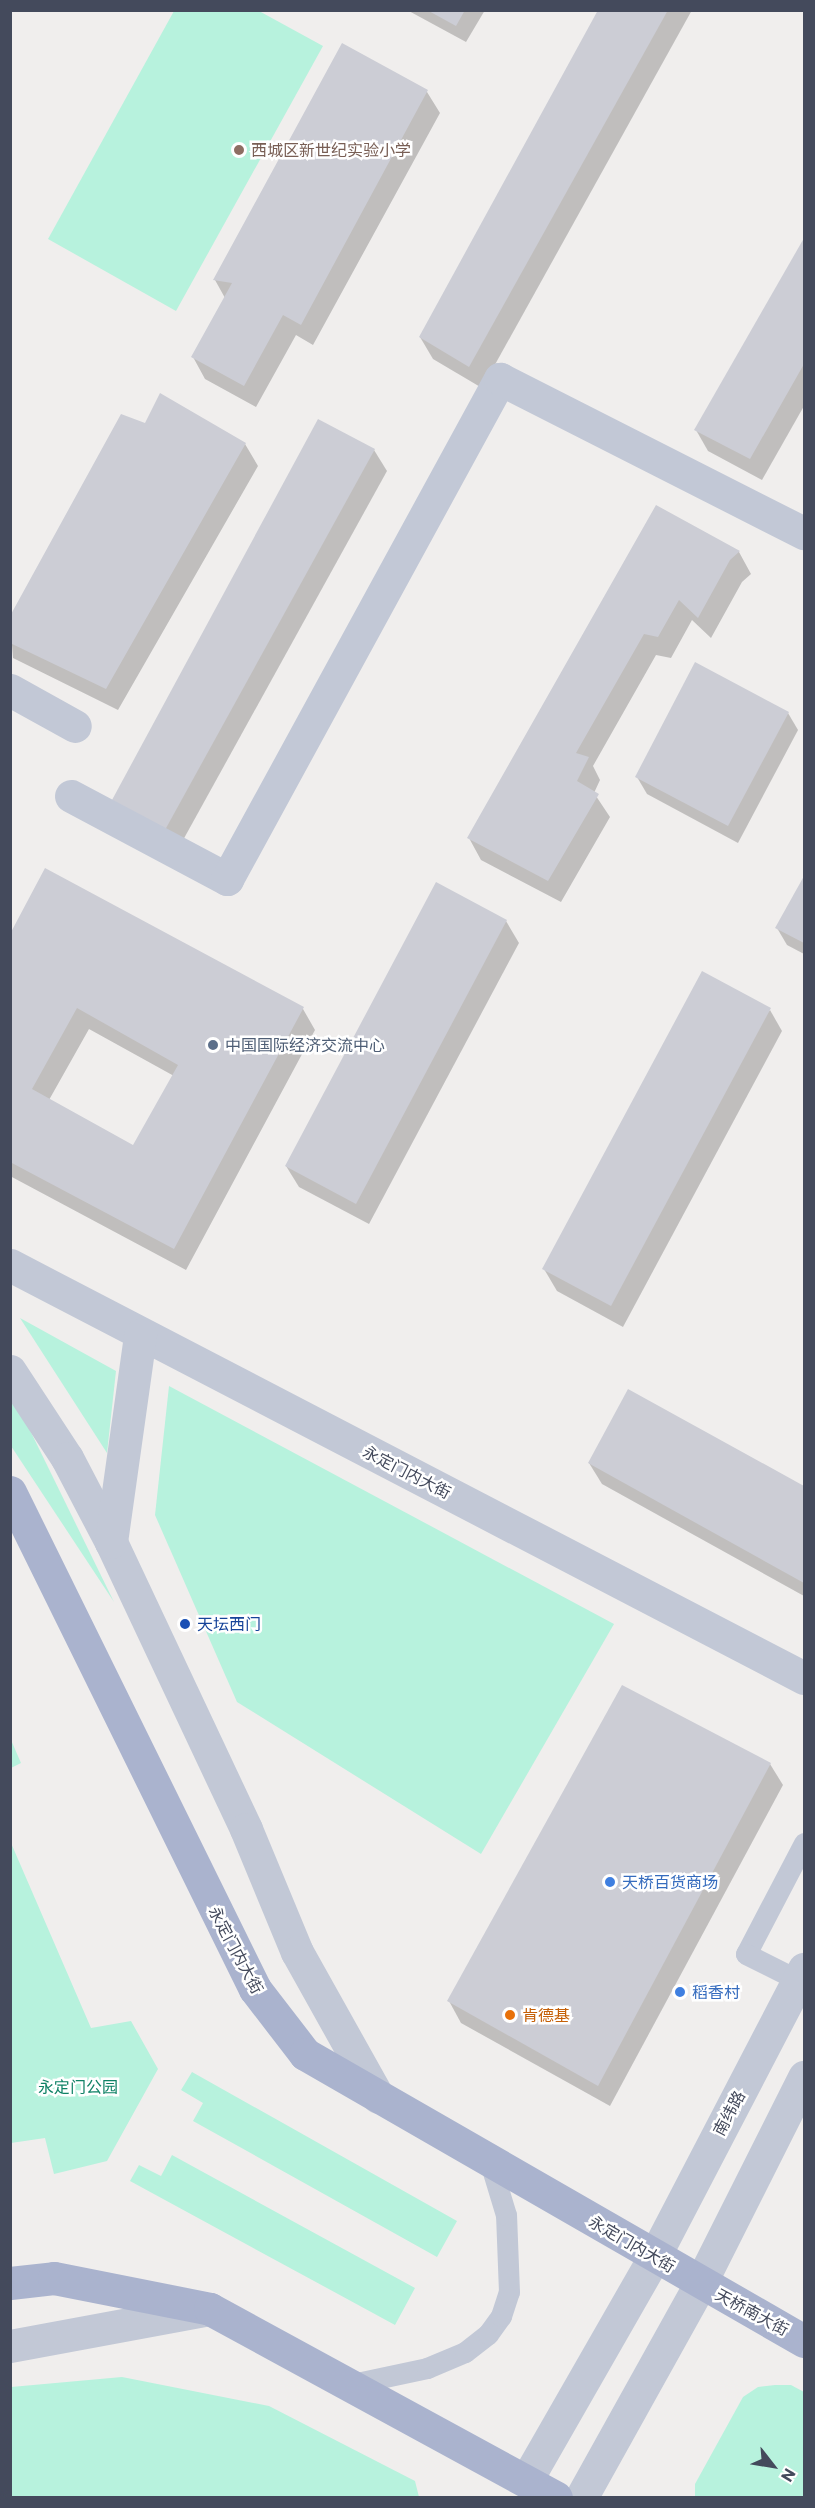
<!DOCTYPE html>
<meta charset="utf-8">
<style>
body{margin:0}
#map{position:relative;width:815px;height:2508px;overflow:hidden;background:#f0eeed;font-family:Commissioner,"Noto Sans SC",sans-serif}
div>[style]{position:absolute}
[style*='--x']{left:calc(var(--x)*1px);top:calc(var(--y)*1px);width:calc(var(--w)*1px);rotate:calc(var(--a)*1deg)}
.green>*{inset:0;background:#b7f2dd}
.shadow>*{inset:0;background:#0003}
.building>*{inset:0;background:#cccdd5}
.service>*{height:21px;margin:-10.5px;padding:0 10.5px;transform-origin:10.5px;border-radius:10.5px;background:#c2c8d6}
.minor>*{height:33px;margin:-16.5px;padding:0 16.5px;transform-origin:16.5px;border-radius:16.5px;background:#c2c8d6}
.tertiary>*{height:33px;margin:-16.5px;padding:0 16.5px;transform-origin:16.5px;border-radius:16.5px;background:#c2c8d6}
.primary>*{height:33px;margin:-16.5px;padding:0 16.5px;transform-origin:16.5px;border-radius:16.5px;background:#aab3ce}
.dots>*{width:16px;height:16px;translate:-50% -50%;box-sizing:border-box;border:3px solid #fff;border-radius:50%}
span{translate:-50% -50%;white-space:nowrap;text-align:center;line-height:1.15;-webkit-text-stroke:5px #fff;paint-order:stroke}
.education-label{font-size:16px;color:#785e54}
.left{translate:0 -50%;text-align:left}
.service-label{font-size:16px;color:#4e5e75}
.street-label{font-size:16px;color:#444a5c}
.transit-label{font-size:16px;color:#164399}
.shop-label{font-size:16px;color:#366cbe}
.food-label{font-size:16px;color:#c56008}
.park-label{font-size:16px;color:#108266}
.frame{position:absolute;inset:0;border:12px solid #444a5c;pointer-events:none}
.north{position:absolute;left:743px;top:2436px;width:60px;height:60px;-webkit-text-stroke:4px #fff;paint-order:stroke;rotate:121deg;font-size:16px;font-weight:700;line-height:24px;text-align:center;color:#444a5c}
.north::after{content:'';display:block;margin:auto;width:21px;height:27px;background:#444a5c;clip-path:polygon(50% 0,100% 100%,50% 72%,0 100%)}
</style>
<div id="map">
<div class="green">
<div style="clip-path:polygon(174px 11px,259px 11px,323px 46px,176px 311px,48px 239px)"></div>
<div style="clip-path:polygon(20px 1318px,116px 1371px,107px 1453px)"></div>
<div style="clip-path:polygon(169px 1386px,614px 1624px,481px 1854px,237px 1702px,155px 1515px)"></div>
<div style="clip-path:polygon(10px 1401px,23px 1416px,114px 1602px,11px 1446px)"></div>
<div style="clip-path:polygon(11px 1740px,21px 1763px,11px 1768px,10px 1768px)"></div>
<div style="clip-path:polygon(11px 1843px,91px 2028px,131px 2021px,158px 2069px,107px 2161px,54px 2174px,45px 2138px,11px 2143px)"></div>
<div style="clip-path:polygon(192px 2072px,457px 2221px,437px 2257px,193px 2121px,203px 2103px,181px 2090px)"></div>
<div style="clip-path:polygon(172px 2155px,415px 2288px,395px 2325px,130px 2181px,139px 2165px,161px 2176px)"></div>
<div style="clip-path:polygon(122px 2377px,269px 2406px,415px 2481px,419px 2497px,11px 2497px,11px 2387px)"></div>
<div style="clip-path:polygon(775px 2385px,791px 2385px,804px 2392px,804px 2497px,695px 2497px,695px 2484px,743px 2397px,758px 2387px)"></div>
</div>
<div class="shadow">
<div style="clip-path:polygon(407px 10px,485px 10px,466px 42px)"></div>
<div style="clip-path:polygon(600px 10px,692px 10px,482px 388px,433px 359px,420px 337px)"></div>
<div style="clip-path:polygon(343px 45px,427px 92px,440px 113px,313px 345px,296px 335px,256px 407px,205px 379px,193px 357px,225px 298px,215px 280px)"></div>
<div style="clip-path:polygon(804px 241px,804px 406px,762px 480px,708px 451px,696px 430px)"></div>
<div style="clip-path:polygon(161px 395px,245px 444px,258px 466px,118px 710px,13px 658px,10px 619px,146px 425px)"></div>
<div style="clip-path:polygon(374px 450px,387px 471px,177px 851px,114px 800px)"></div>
<div style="clip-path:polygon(656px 507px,739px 552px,751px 574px,742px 582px,711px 638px,692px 620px,671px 658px,656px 655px,593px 766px,600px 780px,594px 793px,610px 817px,561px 902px,481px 860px,469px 838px)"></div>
<div style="clip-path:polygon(788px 713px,798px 730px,738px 843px,647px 794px,637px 777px)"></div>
<div style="clip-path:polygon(804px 879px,804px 954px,787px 945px,777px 928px)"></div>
<div style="clip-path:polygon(506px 921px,519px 943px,369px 1224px,299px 1187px,286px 1166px)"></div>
<div style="clip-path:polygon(evenodd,10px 937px,303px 1009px,315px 1030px,186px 1270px,10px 1176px,10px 937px,89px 1029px,174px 1076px,134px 1147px,49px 1100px,89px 1029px)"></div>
<div style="clip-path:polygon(770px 1010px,782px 1031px,623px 1327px,557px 1291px,544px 1269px)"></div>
<div style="clip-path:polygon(629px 1391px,804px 1488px,804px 1596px,602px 1484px,589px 1463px)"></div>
<div style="clip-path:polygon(770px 1764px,783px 1785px,610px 2106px,461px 2023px,449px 2001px)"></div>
</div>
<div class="building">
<div style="clip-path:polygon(427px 10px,465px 10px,456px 26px)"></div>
<div style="clip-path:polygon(598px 10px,668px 10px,469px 367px,419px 337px)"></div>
<div style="clip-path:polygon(342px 43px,428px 90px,301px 325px,283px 315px,244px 386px,191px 357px,232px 283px,213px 280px)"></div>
<div style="clip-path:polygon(804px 238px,804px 364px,750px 459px,694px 430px)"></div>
<div style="clip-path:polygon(160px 393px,246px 443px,106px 689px,10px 643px,10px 616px,121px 414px,145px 423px)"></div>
<div style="clip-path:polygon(318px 419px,375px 449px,165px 830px,112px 800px)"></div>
<div style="clip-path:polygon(656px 505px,740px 551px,730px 560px,698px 618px,679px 600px,658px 637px,644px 634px,576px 753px,589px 757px,577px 781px,599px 794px,548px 881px,467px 838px)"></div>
<div style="clip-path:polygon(695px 662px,789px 712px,728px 826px,635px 777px)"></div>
<div style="clip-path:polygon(evenodd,45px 868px,304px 1007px,174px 1249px,10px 1162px,10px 934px,45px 868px,77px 1008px,178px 1065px,133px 1145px,32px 1089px,77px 1008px)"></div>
<div style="clip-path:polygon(804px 876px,804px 943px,775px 928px)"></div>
<div style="clip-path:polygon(436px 882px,507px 920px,356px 1204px,285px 1166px)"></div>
<div style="clip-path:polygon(702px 971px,771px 1008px,611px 1306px,542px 1269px)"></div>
<div style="clip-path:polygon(628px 1389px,804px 1486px,804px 1583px,588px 1463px)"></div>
<div style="clip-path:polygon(622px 1685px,771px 1763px,598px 2086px,447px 2001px)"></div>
</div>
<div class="service">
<div style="--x:804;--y:1843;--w:125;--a:117.6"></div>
<div style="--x:746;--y:1954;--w:65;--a:26.6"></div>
<div style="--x:352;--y:2384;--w:77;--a:-12"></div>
<div style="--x:427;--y:2368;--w:41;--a:-22.8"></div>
<div style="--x:465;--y:2352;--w:29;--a:-38"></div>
<div style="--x:488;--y:2334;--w:22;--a:-54"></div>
<div style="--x:501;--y:2316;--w:25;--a:-72"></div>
<div style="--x:509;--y:2292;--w:77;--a:-92.2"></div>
<div style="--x:506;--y:2215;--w:55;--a:-106.8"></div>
</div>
<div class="minor">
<div style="--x:10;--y:690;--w:74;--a:29"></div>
<div style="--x:71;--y:796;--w:177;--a:28"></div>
<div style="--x:227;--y:879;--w:570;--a:-61.37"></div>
<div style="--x:500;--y:379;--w:341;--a:26.9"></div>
</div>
<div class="tertiary">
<div style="--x:10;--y:1265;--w:895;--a:27.48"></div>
<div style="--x:10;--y:1371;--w:104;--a:56.8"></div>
<div style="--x:67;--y:1458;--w:95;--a:62.4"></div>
<div style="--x:111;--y:1542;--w:317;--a:64.8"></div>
<div style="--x:246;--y:1829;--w:133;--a:67.5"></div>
<div style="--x:297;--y:1952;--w:166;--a:60.8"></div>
<div style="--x:111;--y:1542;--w:209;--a:-82"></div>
<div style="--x:10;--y:2346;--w:203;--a:-10.5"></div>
<div style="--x:527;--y:2479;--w:256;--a:-60.2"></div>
<div style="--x:654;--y:2257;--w:325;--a:-62.5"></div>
<div style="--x:581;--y:2498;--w:245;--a:-60.9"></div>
<div style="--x:700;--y:2284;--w:232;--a:-63.3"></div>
</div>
<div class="primary">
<div style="--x:10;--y:1492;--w:554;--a:63.76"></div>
<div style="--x:255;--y:1989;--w:82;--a:52.4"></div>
<div style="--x:305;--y:2054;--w:576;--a:29.91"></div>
<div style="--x:10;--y:2283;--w:44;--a:-6.5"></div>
<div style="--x:54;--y:2278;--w:159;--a:11.2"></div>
<div style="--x:210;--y:2309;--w:394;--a:28.6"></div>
</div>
<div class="dots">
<div style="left:239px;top:150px;background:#8d6e63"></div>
<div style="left:213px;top:1045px;background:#5c6f8a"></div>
<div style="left:185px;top:1624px;background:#1a4fb4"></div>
<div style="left:610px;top:1882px;background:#3f7fe0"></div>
<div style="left:680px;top:1992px;background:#3f7fe0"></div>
<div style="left:510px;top:2015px;background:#e8710a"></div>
</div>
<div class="education-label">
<span class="left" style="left:251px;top:150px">西城区新世纪实验小学</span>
</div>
<div class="service-label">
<span class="left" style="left:225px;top:1045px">中国国际经济交流中心</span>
</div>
<div class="street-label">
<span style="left:407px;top:1472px;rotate:27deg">永定门内大街</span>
<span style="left:236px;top:1950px;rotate:62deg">永定门内大街</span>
<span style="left:729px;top:2113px;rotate:-62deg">南纬路</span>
<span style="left:632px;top:2244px;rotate:30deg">永定门内大街</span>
<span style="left:752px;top:2312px;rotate:28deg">天桥南大街</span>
</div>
<div class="transit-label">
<span class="left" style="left:197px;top:1624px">天坛西门</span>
</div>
<div class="shop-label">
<span class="left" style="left:622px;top:1882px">天桥百货商场</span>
<span class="left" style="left:692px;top:1992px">稻香村</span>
</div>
<div class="food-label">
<span class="left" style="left:522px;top:2015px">肯德基</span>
</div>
<div class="park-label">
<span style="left:78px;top:2087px">永定门公园</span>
</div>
<div class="frame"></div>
<div class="north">N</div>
</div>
